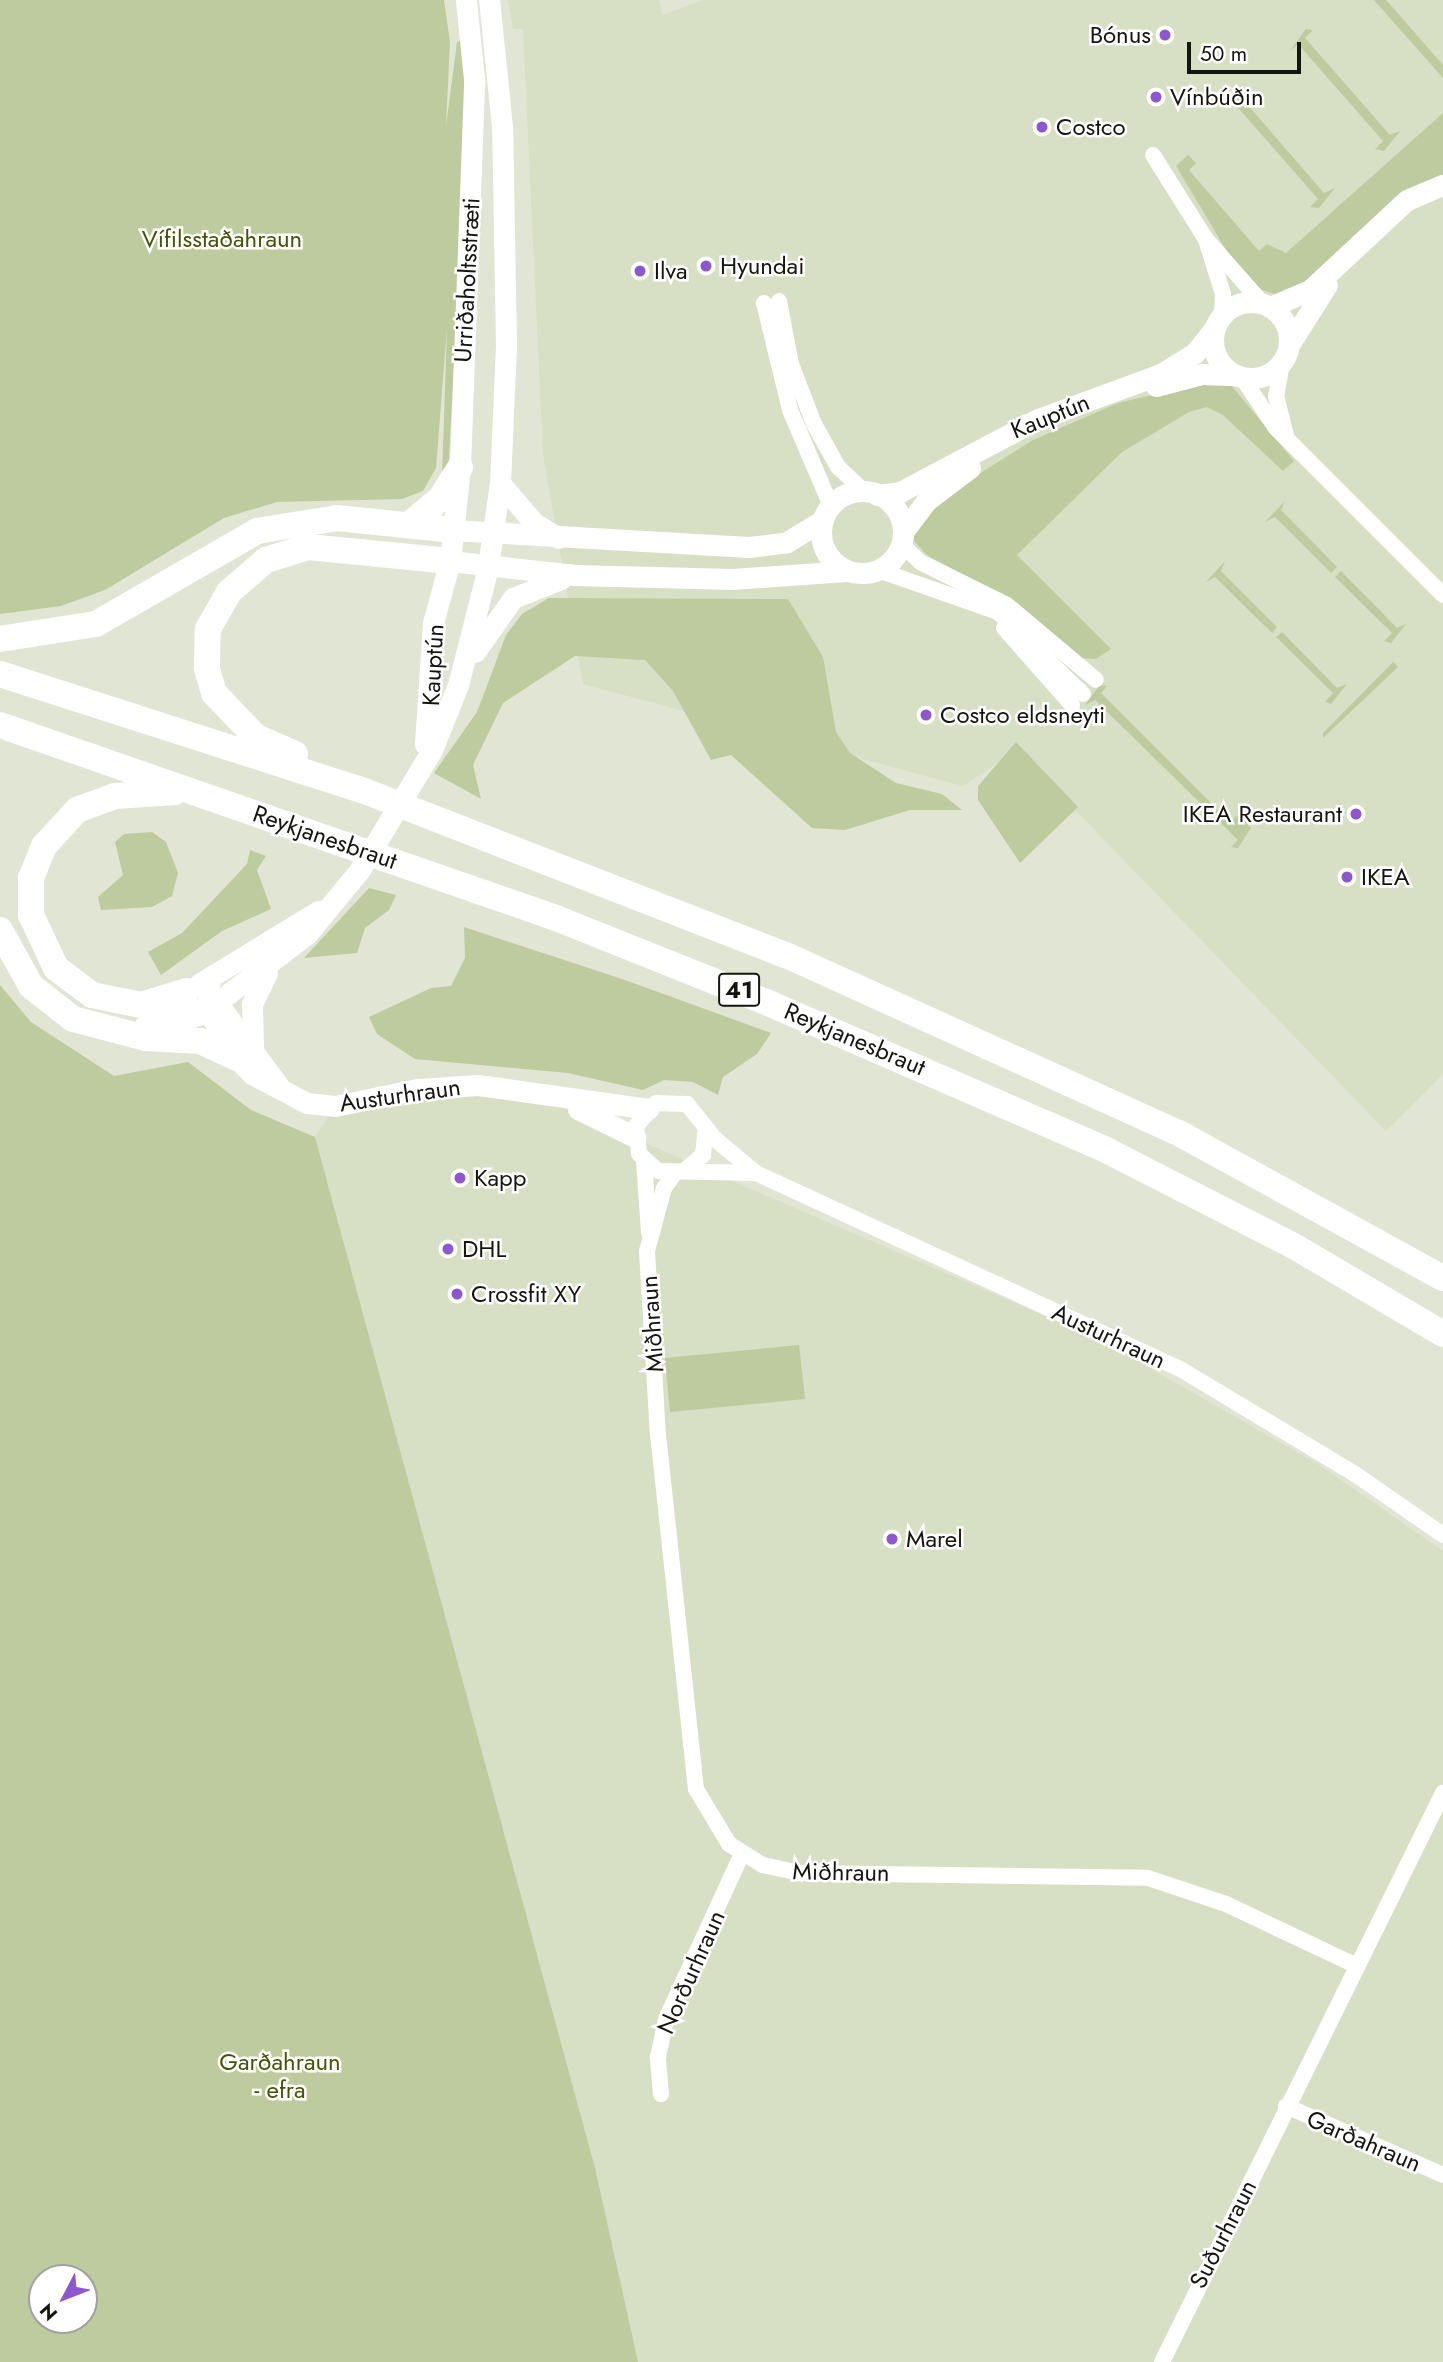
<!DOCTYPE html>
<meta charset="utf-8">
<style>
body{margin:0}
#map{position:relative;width:1443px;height:2362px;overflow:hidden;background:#e0e6d3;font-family:Jost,sans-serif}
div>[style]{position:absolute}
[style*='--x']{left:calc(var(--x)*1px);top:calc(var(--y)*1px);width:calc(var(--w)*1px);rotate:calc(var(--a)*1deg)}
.built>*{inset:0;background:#d7dfc4}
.green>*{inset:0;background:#becb9e}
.minor>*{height:16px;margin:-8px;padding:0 8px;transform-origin:8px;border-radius:8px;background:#fff}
.tertiary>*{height:21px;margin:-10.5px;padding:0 10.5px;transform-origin:10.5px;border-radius:10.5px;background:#fff}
.tertiary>.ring{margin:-10.5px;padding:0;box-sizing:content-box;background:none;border:21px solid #fff;border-radius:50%}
.trunk>*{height:26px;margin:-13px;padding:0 13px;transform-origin:13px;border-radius:13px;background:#fff}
.dots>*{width:19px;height:19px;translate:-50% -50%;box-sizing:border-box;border:4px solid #fff;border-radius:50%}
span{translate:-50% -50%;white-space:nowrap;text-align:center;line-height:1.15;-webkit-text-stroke:5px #fff;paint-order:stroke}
.shield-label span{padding:2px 5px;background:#fff;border:2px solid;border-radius:5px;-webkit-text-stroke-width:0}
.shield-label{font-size:23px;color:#13150f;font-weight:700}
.poi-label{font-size:24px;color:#13150f}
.right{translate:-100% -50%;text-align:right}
.left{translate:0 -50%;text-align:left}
.park-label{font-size:24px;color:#455307}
.street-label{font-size:24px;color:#13150f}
.north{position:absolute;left:28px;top:2264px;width:70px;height:70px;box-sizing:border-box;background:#fff;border:2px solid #a1a19f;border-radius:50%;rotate:228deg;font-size:19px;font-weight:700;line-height:28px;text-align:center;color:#13150f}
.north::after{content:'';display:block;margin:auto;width:24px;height:32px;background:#8c57cf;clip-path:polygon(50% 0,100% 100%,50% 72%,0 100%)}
.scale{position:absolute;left:1187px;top:42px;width:114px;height:32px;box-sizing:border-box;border:4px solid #13150f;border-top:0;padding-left:9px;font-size:21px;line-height:24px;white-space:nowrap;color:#13150f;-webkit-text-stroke:5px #fff;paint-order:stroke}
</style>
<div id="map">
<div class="built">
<div style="clip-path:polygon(508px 0,659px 0,662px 15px,704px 0,1443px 0,1443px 1074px,1386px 1131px,1017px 750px,963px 786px,583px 684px,543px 454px,523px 29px,513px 29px)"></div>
<div style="clip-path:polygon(522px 1090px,1103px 1341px,1321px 1466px,1443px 1551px,1443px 2362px,618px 2362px,595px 2168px,315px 1137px,338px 1102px)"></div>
</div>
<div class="green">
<div style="clip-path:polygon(0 0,444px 0,450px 42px,446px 126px,457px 42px,463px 40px,467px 116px,448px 476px,442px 476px,447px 328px,436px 468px,423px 491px,402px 499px,277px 502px,224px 518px,105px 590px,61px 606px,0 614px)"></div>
<div style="clip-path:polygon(1374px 0,1386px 0,1395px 10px,1443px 65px,1443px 78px)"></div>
<div style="clip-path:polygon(1306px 29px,1313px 30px,1305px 38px,1390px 135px,1400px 131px,1384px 151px,1375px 149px,1383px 141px,1298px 44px,1289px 52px)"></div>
<div style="clip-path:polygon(1240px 86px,1247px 88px,1240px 96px,1324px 193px,1335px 188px,1319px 208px,1310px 207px,1318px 199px,1233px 102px,1224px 109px)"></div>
<div style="clip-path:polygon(1443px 113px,1443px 178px,1396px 196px,1317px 277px,1278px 295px,1256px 288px,1231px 258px,1176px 166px,1188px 155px,1196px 163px,1189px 170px,1259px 251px,1267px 244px,1286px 253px)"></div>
<div style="clip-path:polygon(1225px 378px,1294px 461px,1283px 471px,1223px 415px,1207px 407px,1189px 412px,1122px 452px,1017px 555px,1111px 649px,1096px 659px,1080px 658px,1016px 602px,928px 556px,914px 541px,913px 529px,950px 492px,1033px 440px,1118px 403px)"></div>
<div style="clip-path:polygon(1285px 501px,1281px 510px,1337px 567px,1331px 573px,1275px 517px,1265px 522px)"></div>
<div style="clip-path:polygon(1225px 561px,1221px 571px,1277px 627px,1272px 633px,1215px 577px,1206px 582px)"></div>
<div style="clip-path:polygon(1341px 571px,1397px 628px,1406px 624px,1391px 643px,1384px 641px,1392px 633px,1335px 577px)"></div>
<div style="clip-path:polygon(549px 598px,788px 599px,823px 657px,836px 732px,850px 753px,896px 783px,942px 794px,962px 810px,910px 810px,845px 830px,812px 828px,731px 755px,711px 760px,673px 691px,645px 660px,575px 656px,503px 703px,473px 765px,481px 799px,434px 773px,477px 712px,506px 635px,522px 614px)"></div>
<div style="clip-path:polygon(1282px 632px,1337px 688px,1347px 684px,1331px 704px,1325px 702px,1333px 693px,1276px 637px)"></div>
<div style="clip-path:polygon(1393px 662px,1398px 667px,1323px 738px,1323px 733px)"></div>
<div style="clip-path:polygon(1100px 685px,1107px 686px,1101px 693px,1230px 822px,1239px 814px,1251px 828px,1238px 848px,1231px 847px,1238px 840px,1095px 700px,1085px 705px)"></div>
<div style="clip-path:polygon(1016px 742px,1078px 807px,1020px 863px,978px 800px,978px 786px)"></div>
<div style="clip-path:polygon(152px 832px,166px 842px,178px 873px,172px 896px,152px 907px,101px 910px,98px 897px,123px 875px,115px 842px,124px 834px)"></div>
<div style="clip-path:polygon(250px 850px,266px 856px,257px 870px,271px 909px,222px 931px,161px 975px,148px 952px,182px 933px,247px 864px)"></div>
<div style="clip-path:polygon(369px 888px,396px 895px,389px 910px,365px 928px,357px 953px,304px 958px)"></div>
<div style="clip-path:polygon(464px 927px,625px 980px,771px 1033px,757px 1054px,723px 1077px,718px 1095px,693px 1082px,664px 1080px,643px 1090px,568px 1073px,415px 1059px,377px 1034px,369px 1017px,431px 988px,451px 986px,465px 958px)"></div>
<div style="clip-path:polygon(evenodd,0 985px,31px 1022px,114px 1076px,188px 1062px,251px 1110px,315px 1137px,595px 2168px,638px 2362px,0 2362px,0 985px,42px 2278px,84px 2278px,84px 2320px,42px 2320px,42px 2278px)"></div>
<div style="clip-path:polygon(799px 1345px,805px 1399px,670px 1412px,665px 1358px)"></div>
</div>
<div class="minor">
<div style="--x:1153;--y:155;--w:98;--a:57.9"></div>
<div style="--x:1205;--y:238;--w:88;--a:48.7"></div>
<div style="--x:1206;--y:240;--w:57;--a:72.5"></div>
<div style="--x:1223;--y:294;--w:21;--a:93"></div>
<div style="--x:779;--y:301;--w:64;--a:79.2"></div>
<div style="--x:791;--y:364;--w:64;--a:69"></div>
<div style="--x:814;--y:424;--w:49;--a:60.8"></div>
<div style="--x:838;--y:467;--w:37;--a:43"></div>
<div style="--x:764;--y:303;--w:110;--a:76.3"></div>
<div style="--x:790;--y:410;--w:104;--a:66.9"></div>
<div style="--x:1282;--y:363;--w:34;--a:100"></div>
<div style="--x:1276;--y:396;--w:40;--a:75.6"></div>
<div style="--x:1241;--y:376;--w:63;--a:56.1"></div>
<div style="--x:1276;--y:428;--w:236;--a:45"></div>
<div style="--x:901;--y:544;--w:26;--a:43"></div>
<div style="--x:920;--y:562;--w:97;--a:26.3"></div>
<div style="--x:1007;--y:605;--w:116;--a:40.1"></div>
<div style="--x:878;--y:570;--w:127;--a:19.3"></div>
<div style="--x:998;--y:612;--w:118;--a:44"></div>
<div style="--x:1004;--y:628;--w:103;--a:48.6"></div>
<div style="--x:644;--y:1161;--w:71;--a:86"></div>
<div style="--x:684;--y:1171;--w:25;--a:-40"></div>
<div style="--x:703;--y:1155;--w:27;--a:-84"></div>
<div style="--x:675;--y:1173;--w:19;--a:126"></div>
<div style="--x:664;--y:1188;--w:65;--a:105.1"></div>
<div style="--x:647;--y:1251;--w:183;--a:86.6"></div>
<div style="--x:658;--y:1434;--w:357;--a:83.9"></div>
<div style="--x:696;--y:1789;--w:64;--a:59"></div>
<div style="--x:729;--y:1844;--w:40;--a:32"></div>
<div style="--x:763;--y:1865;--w:40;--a:12"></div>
<div style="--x:802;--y:1873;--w:346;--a:0.8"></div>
<div style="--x:1148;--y:1878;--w:82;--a:18.4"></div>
<div style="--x:1226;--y:1904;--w:143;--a:25.3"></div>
<div style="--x:756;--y:1173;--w:98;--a:-178.8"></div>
<div style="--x:658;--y:1171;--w:25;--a:-138"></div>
<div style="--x:639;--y:1154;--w:28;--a:-96"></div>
<div style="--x:636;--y:1126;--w:30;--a:-49"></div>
<div style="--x:656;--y:1103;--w:31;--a:2"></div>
<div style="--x:687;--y:1104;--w:45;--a:51.3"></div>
<div style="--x:715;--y:1139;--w:53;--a:39.7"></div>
<div style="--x:756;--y:1173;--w:469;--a:24.8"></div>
<div style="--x:1182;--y:1370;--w:202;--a:31"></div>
<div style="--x:1355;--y:1474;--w:107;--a:34.7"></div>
<div style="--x:661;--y:2094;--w:37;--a:-95"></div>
<div style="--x:658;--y:2057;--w:39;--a:-78"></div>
<div style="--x:666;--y:2019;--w:182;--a:-65.3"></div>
<div style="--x:1286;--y:2106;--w:171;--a:23.7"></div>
<div style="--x:1162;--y:2362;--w:635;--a:-63.72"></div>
</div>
<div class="tertiary">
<div class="ring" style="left:1213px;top:302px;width:55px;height:55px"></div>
<div style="--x:1270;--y:307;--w:43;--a:-23"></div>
<div style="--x:1310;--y:290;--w:132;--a:-42.9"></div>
<div style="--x:1407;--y:200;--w:39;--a:-23"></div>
<div style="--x:1289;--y:345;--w:71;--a:-57.7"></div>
<div style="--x:1156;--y:386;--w:48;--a:-14.6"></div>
<div style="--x:1202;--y:374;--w:34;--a:2"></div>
<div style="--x:500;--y:483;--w:52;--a:49.6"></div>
<div style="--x:534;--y:523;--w:29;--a:31"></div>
<div class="ring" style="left:821px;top:491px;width:61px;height:61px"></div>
<div style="--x:877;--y:495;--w:23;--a:-7"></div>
<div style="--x:900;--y:492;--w:156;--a:-27.9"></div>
<div style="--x:1038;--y:419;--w:131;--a:-20.1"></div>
<div style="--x:1161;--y:374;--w:40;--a:-32"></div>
<div style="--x:1195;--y:353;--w:33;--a:-52"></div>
<div style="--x:453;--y:530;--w:296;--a:3.3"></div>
<div style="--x:749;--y:547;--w:38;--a:-7"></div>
<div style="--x:787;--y:542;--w:42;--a:-31.4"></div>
<div style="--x:903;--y:532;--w:39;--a:-53"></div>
<div style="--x:926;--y:501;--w:55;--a:-36.9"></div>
<div style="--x:450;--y:561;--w:126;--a:6.4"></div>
<div style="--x:575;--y:575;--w:157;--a:1.5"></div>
<div style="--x:732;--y:579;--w:115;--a:-4"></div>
<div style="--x:475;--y:652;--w:66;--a:-54.9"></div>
<div style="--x:513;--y:598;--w:52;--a:-21.6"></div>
<div style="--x:425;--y:744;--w:121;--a:-86.2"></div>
<div style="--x:433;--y:623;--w:64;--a:-74.7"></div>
<div style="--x:450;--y:561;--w:95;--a:-83.9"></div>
<div style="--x:460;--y:467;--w:388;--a:-87.9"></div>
<div style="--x:474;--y:79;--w:79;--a:-95.8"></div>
<div style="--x:210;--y:977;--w:33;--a:95"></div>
<div style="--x:207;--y:1010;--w:57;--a:58"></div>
<div style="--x:237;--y:1058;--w:22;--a:47"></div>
<div style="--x:252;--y:1074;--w:62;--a:27.8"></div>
<div style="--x:307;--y:1103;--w:28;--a:6"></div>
<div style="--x:335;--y:1106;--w:85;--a:-11.6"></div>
<div style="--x:418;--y:1089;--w:60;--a:-3.8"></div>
<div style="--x:478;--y:1085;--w:172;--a:8"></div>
<div style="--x:199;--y:984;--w:140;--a:-31.5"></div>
<div style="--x:210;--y:993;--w:114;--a:53.5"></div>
<div style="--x:207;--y:1010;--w:126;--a:-37.2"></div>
<div style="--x:307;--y:934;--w:82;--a:-50.5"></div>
<div style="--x:359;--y:871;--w:141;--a:-58.9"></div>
<div style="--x:432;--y:750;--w:70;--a:-68.2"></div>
<div style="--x:458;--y:685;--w:122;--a:-75.7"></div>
<div style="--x:488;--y:567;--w:85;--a:-81.9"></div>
<div style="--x:500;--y:483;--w:137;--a:-87.5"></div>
<div style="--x:506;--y:346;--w:219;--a:-91"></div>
<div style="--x:502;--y:127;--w:128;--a:-95.8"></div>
<div style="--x:253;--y:1045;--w:41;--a:-91.4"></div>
<div style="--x:252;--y:1004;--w:34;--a:-64"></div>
<div style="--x:578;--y:1109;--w:64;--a:26.2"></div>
</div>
<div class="trunk">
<div style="--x:409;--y:525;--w:42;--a:-40.2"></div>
<div style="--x:441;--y:498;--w:36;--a:-58"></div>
<div style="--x:0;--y:639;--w:97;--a:-8.9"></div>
<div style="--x:96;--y:624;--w:186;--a:-30"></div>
<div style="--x:257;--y:531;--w:81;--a:-9.2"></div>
<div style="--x:337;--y:518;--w:117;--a:5.9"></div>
<div style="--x:0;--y:674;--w:380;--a:17.8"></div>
<div style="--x:362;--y:790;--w:455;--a:21.3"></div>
<div style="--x:786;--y:955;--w:429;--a:24.4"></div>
<div style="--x:1177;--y:1132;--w:303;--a:28.8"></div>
<div style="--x:0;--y:725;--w:589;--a:19.14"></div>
<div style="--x:556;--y:918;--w:234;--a:21.8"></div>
<div style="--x:773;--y:1005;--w:365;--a:23.5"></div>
<div style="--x:1108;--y:1151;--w:207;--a:27.1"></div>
<div style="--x:1292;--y:1245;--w:175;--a:30.5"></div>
<div style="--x:295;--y:754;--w:43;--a:-156.4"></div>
<div style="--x:256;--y:737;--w:61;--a:-133.7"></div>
<div style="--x:214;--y:693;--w:26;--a:-106"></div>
<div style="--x:207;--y:668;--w:39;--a:-89"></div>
<div style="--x:208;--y:629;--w:43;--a:-60.4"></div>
<div style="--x:229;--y:592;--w:49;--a:-40.9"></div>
<div style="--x:266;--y:560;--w:44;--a:-17.2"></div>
<div style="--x:308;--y:547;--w:143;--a:5.6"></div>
<div style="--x:175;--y:792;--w:60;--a:176.2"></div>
<div style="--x:115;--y:796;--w:40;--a:159.8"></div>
<div style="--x:77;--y:810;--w:49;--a:132.5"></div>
<div style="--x:44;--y:846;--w:35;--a:112"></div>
<div style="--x:31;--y:878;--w:37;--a:90"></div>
<div style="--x:31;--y:915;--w:59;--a:64.7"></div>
<div style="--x:56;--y:968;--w:45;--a:36.9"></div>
<div style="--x:92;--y:995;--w:50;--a:11.5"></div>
<div style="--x:141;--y:1005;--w:48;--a:-16.9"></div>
<div style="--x:0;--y:930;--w:64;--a:61"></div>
<div style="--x:31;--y:986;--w:53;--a:38.2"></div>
<div style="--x:73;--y:1019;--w:75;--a:14.6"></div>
<div style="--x:146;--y:1038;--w:54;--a:3.2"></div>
<div style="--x:200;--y:1041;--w:41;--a:24.7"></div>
<div style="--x:146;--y:1029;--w:64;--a:-17.3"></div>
</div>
<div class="dots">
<div style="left:1165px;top:35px;background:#8c57cf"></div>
<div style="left:1156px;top:97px;background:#8c57cf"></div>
<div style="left:1042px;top:127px;background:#8c57cf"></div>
<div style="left:706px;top:266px;background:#8c57cf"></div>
<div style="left:640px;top:271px;background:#8c57cf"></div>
<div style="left:926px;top:715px;background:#8c57cf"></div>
<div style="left:1356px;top:814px;background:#8c57cf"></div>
<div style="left:1347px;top:877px;background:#8c57cf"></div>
<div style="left:460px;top:1178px;background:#8c57cf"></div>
<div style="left:448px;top:1249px;background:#8c57cf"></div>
<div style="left:457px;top:1294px;background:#8c57cf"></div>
<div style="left:892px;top:1539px;background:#8c57cf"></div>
</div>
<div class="shield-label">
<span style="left:739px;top:990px">41</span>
</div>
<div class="poi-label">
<span class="right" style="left:1151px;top:35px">Bónus</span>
<span class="left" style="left:1170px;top:97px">Vínbúðin</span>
<span class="left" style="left:1056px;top:127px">Costco</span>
<span class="left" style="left:720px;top:266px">Hyundai</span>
<span class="left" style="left:654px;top:271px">Ilva</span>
<span class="left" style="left:940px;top:715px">Costco eldsneyti</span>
<span class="right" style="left:1342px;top:814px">IKEA Restaurant</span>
<span class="left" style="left:1361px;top:877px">IKEA</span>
<span class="left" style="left:474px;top:1178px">Kapp</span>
<span class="left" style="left:462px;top:1249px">DHL</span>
<span class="left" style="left:471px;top:1294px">Crossfit XY</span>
<span class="left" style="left:906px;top:1539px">Marel</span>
</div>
<div class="park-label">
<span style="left:222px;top:239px">Vífilsstaðahraun</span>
<span style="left:280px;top:2076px">Garðahraun<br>- efra</span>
</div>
<div class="street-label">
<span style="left:467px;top:280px;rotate:-87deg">Urriðaholtsstræti</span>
<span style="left:1050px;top:416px;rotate:-22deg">Kauptún</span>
<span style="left:433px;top:665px;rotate:-87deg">Kauptún</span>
<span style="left:325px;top:837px;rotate:19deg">Reykjanesbraut</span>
<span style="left:855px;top:1039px;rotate:23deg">Reykjanesbraut</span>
<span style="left:400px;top:1095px;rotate:-8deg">Austurhraun</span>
<span style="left:652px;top:1324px;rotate:-94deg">Miðhraun</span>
<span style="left:1109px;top:1336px;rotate:25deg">Austurhraun</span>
<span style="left:841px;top:1872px;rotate:1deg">Miðhraun</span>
<span style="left:691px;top:1972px;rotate:-66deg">Norðurhraun</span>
<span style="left:1364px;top:2141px;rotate:23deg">Garðahraun</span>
<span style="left:1223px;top:2234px;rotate:-63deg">Suðurhraun</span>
</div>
<div class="north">N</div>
<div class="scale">50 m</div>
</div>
